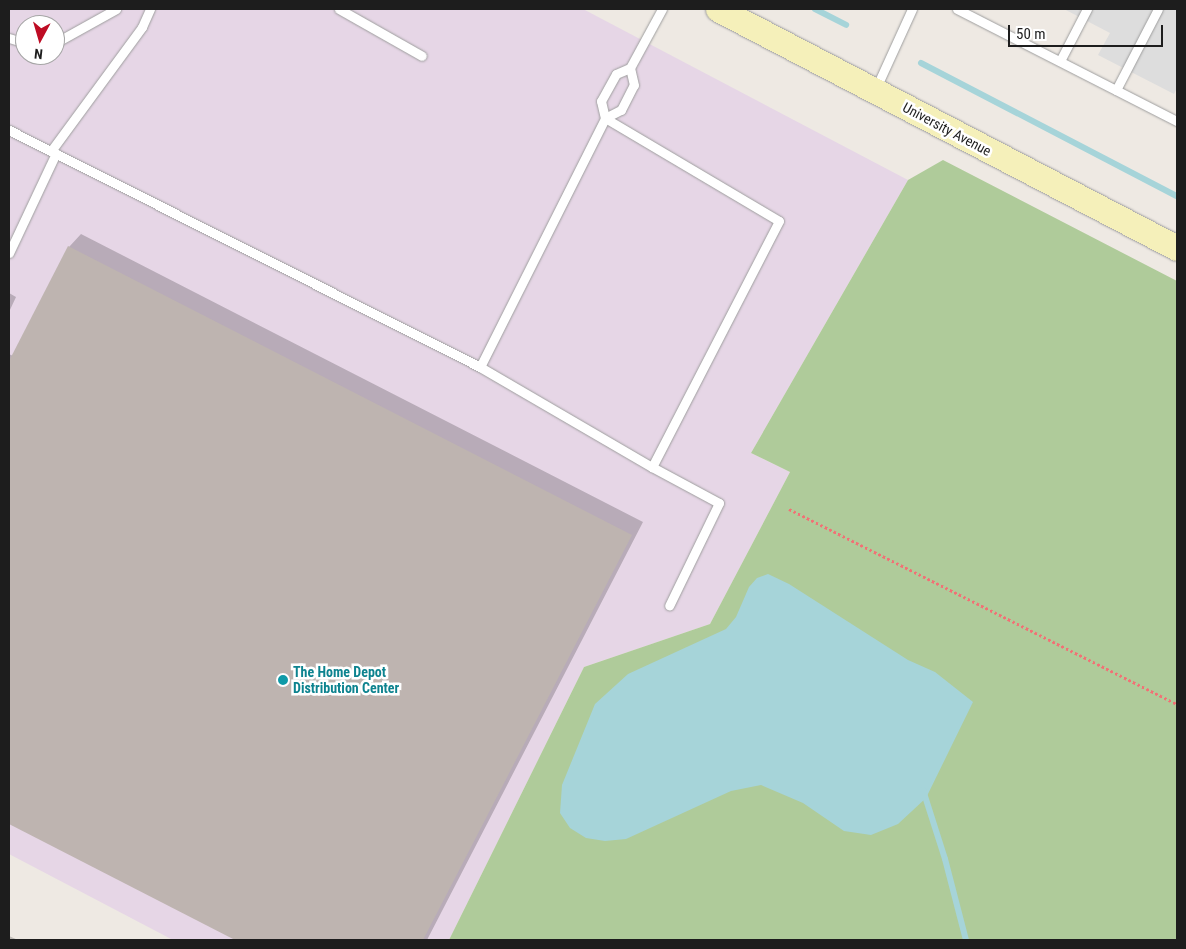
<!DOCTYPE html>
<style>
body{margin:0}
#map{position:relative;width:1186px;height:949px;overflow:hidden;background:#eee9e3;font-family:"Roboto Condensed",sans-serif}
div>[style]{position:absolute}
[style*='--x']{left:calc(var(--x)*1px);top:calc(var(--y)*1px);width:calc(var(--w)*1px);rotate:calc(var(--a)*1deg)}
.industrial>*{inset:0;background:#e6d6e6}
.forest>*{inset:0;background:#afcb9a}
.parking>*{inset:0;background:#ddd}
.water>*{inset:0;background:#a6d4d9}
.shadow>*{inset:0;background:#0003}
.stream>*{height:6px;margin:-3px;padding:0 3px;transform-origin:3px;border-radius:3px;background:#a6d4d9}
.building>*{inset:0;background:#beb4b0}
.path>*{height:3px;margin-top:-1.5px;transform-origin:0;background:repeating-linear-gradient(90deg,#f17175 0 2.5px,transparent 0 5px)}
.roads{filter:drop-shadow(0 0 1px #9e9e9e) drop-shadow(0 0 1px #9e9e9e)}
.lane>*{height:9px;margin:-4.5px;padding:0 4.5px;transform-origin:4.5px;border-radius:4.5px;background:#fff}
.secondary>*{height:25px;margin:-12.5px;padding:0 12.5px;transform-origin:12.5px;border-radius:12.5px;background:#f5f0ba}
.dots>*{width:14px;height:14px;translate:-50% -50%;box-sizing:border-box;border:2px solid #fff;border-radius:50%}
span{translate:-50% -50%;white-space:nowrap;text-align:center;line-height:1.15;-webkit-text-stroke:5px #fff;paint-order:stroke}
.street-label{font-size:14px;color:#1d1d1d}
.culture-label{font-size:14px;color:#0d838f;font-weight:700}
.left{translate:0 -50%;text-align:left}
.frame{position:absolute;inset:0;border:10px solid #1d1d1d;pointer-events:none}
.north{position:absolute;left:15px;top:15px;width:50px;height:50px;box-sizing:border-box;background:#fff;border:1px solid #a5a5a5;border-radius:50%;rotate:186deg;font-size:14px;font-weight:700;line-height:20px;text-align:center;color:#1d1d1d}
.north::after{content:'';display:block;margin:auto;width:18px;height:22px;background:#be0c24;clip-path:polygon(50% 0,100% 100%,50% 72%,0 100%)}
.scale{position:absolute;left:1008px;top:25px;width:155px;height:22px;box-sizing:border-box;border:2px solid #1d1d1d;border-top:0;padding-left:6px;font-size:15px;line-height:18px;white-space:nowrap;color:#1d1d1d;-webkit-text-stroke:4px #fff;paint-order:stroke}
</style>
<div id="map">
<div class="industrial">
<div style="clip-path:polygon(evenodd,9px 9px,583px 9px,908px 180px,751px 453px,790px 472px,710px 624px,584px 667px,449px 940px,173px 940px,9px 854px,9px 9px,25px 25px,55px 25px,55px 55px,25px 55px,25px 25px)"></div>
</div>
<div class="forest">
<div style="clip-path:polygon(943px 160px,1177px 281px,1177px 940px,449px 940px,584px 667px,710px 624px,790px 472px,751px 453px,908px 180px)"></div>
</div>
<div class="parking">
<div style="clip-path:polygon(1064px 9px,1177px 9px,1177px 88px,1174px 94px,1098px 55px,1110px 33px)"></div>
</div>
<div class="water">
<div style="clip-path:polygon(768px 574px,789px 584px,908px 660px,935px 672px,973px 702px,926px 798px,898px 824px,871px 835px,844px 831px,803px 803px,761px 785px,731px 791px,626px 839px,605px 841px,586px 838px,570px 828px,560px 813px,562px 785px,595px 704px,628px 674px,726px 629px,736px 617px,749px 587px,757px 578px)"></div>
</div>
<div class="shadow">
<div style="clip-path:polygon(81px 234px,643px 522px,427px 940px,238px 940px,9px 823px,9px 354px,13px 356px,69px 247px)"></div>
<div style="clip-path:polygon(9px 293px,16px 297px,9px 312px)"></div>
<div style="clip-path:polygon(9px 936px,18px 940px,9px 940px)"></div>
</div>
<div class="stream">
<div style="--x:815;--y:9;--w:35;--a:27"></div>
<div style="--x:921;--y:63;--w:288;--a:27.5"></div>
<div style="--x:923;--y:790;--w:72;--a:72.3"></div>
<div style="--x:945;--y:859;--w:84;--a:75.5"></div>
</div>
<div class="building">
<div style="clip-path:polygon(68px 246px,632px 535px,423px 940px,235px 940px,9px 824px,9px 361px)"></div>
</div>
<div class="path">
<div style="--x:789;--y:509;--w:434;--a:26.7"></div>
</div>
<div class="roads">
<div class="lane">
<div style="--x:339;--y:9;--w:95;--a:29.5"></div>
<div style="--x:957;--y:9;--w:247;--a:27"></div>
<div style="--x:9;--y:38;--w:17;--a:17"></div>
<div style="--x:55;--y:43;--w:70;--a:-29.1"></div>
<div style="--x:1060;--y:61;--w:59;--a:-62.6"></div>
<div style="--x:630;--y:68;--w:15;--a:157"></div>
<div style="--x:616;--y:74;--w:31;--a:119"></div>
<div style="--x:601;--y:101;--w:17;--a:77"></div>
<div style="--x:605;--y:118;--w:202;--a:30.6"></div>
<div style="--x:779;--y:221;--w:277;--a:117.3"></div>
<div style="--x:652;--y:467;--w:76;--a:28.2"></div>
<div style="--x:719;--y:503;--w:114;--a:115.9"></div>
<div style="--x:876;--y:88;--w:87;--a:-65.5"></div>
<div style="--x:1116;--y:90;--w:91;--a:-62.6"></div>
<div style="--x:9;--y:130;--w:527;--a:26.71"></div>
<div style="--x:480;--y:367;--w:199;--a:30.2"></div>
<div style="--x:51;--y:151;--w:154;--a:-53.7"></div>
<div style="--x:142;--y:27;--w:20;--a:-66"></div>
<div style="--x:9;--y:253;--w:110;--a:-64.8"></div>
<div style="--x:480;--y:367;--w:279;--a:-63.3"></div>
<div style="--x:605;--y:118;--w:18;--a:-27"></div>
<div style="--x:621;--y:110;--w:28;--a:-63"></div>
<div style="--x:634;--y:85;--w:17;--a:-103"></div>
<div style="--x:630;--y:68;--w:67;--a:-61.5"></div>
</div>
<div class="secondary">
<div style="--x:718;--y:9;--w:517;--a:27.51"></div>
</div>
</div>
<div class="dots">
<div style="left:283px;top:680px;background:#0f9aa8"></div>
</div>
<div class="street-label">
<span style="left:947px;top:129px;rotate:28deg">University Avenue</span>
</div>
<div class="culture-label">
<span class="left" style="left:293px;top:680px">The Home Depot<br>Distribution Center</span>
</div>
<div class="frame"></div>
<div class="north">N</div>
<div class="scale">50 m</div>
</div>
